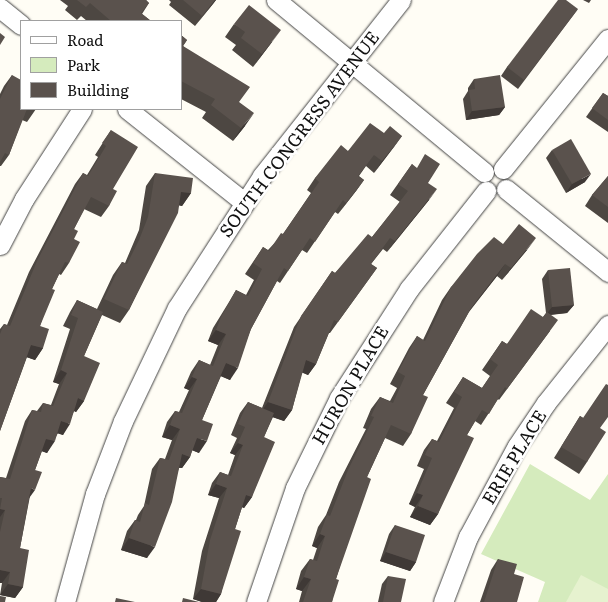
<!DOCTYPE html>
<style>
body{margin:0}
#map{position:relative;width:608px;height:602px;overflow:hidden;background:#fffdf5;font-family:Literata,serif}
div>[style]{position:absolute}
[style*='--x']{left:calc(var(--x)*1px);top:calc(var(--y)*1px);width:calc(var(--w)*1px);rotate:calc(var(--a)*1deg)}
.green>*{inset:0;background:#d5ebbd}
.pitch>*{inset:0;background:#e6f2cf}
.roads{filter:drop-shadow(0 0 1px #444) drop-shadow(0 0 1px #444)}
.minor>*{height:19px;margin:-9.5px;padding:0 9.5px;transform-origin:9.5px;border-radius:9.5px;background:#fff}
.wall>*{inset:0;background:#4d4742}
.shaded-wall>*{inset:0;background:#3f3936}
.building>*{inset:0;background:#5a524d}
span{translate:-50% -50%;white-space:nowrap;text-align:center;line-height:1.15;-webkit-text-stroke:5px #fff;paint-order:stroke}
.street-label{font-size:18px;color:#111}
.legend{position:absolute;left:20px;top:20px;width:162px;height:90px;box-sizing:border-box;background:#fff;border:1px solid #a0a0a0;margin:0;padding:6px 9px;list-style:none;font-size:15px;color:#111}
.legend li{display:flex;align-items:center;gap:10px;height:25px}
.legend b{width:25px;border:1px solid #a0a0a0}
</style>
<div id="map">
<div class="green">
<div style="clip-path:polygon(530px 464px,590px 500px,608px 474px,608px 602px,538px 602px,545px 582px,481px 554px)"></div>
</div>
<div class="pitch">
<div style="clip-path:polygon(581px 575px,608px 589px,608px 602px,566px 602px)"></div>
</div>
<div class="roads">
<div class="minor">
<div style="--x:276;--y:0;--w:270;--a:39.6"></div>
<div style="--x:0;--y:8;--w:27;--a:39"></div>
<div style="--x:127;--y:109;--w:149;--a:38.5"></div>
<div style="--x:503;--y:169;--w:167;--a:-51.1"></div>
<div style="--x:506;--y:189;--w:132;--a:39.1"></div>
<div style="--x:0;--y:245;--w:52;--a:-62.4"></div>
<div style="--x:24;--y:199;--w:107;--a:-57.2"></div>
<div style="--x:65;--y:602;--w:112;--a:-74.5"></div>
<div style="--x:95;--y:494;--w:78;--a:-69"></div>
<div style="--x:123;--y:421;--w:125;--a:-64.5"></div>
<div style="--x:177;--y:308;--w:157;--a:-57.2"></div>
<div style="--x:262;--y:176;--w:224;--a:-51.7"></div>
<div style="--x:256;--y:602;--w:120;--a:-71.1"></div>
<div style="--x:295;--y:488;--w:100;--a:-63.9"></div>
<div style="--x:339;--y:398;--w:130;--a:-57.3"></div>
<div style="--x:409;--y:289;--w:125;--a:-51.8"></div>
<div style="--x:443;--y:602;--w:70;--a:-69"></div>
<div style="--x:468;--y:537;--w:103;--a:-61.7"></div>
<div style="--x:517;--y:446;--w:52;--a:-56"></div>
<div style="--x:546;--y:403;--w:100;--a:-51.5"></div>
</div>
</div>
<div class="wall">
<div style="clip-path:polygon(60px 0,146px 0,149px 3px,142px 14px,151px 21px,87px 21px,81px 16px,77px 20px,65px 10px,68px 6px)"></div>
<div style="clip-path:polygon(169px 0,216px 0,195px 26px,169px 5px,171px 2px)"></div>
<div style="clip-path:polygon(583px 0,591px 0,589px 3px)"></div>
<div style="clip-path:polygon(578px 9px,518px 89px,501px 76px,507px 67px)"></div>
<div style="clip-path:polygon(234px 24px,272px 42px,253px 67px,232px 50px,236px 45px,225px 37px)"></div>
<div style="clip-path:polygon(181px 35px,187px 40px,183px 46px,239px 102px,245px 126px,233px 141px,202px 118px,206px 112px,181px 99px)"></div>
<div style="clip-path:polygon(12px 75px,21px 109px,36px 109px,27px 122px,22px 120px,9px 155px,1px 166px,0 166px,0 94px,4px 86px)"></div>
<div style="clip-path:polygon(474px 79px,505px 107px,499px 115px,466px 120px,463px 99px,468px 91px,468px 88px)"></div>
<div style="clip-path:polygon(603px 93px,608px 96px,608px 132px,586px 117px)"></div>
<div style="clip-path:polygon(111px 130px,113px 189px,109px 206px,101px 217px,84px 209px,74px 229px,74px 239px,69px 263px,61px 275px,59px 274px,52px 289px,40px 326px,43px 348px,35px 360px,27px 357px,0 431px,0 329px,4px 324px,7px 325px,29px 272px,75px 184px,83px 173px,87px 175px,98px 157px,95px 155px)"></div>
<div style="clip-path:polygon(384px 133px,402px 136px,374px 173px,366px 166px,359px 176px,364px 180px,356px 191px,338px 214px,335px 212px,307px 253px,302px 250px,280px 283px,277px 281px,251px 329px,230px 380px,221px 376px,202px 420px,199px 453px,192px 450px,190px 457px,182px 468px,179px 468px,147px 558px,121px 550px,127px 531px,135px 520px,136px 520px,138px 515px,144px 506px,152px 469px,160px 458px,165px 459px,172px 440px,162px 437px,167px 422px,175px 411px,179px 412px,189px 390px,184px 388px,191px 372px,199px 360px,210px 365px,218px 345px,208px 341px,213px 328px,229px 302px,236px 290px,246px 295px,254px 280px,245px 274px,263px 247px,268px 250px,283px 234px,311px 193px,307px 190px,315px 178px,348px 151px)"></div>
<div style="clip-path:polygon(552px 150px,585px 182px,566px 193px,546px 158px)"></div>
<div style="clip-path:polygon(412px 164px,428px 183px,429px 200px,387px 252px,383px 249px,371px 264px,377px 268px,330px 333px,329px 333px,316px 364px,308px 375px,302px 372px,292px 410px,284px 421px,273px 417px,264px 437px,252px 497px,244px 508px,242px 507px,235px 529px,221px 594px,216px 602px,202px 602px,193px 599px,202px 551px,219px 498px,208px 495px,212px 483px,220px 472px,228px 475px,235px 455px,230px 453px,237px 438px,231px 435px,240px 413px,248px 402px,262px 408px,294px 327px,332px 271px,335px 273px,372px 237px,400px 202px,390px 195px)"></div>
<div style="clip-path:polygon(155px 173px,191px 193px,182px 206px,179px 205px,129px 310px,120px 323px,102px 315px,84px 356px,84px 401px,76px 412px,74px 411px,63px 435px,58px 433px,47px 453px,42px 451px,35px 470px,20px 548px,23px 587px,15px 598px,0 595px,2px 583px,0 583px,0 477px,6px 478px,25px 421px,32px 410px,37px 411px,43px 403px,51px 405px,59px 384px,53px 382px,70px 329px,63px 326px,70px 312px,77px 300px,97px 309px,113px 275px,122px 262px,125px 263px,139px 230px,146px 186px)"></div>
<div style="clip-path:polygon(608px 176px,608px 223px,585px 206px,592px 195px)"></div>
<div style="clip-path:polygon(503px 244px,527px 250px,502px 280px,497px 276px,469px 312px,423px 395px,411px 434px,403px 446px,385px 438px,367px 477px,336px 579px,332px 602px,299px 602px,302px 591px,296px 589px,301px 571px,310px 559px,313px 560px,317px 548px,312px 546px,318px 527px,326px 515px,339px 482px,366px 429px,363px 428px,371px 409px,380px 397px,390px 401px,397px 388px,390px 384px,409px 348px,417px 336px,423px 340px,442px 300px,451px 287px)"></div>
<div style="clip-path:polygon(548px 270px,574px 305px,567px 313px,551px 315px,550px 331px,499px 400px,498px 399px,481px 425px,475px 421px,467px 435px,438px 514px,430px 525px,410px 517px,415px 507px,409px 504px,424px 469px,417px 466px,424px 450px,432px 439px,437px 441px,454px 408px,446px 403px,463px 377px,482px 388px,490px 376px,482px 370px,502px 341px,507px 344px,543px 317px,546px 313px,542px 279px)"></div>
<div style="clip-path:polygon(580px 416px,600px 428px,587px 462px,579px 474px,554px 458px)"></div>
<div style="clip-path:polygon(395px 525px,416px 562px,410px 571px,380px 561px,389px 534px)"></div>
<div style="clip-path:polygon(498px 559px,514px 574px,517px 602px,480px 602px,491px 570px)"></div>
<div style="clip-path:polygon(388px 576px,401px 602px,378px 602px,382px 584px)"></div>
</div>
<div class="shaded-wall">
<div style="clip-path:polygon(215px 0,216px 0,213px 4px,195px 26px)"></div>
<div style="clip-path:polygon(281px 30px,272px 42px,253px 67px,262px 54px)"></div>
<div style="clip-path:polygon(505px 107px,499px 115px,466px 120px,472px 111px)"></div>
<div style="clip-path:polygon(254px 113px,245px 126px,233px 141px,241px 128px)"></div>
<div style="clip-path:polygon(402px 136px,394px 147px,374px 173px,382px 161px)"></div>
<div style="clip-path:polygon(591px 174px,585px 182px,566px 193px,572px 184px)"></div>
<div style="clip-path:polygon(364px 180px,356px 191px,338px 214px,346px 203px)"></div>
<div style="clip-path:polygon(437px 189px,429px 200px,387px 252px,395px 241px)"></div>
<div style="clip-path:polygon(181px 192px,191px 193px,182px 206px,172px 204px)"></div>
<div style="clip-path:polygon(536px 238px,527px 250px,502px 280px,511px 268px)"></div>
<div style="clip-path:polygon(505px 264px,497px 276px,462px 320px,471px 308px)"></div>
<div style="clip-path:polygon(574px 305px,567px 313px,546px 315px,552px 307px)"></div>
<div style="clip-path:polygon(216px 330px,226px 334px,218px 345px,208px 341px)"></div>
<div style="clip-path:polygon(31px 345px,43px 348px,35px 360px,23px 356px)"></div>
<div style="clip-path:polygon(306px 360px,316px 364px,308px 375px,298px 371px)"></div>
<div style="clip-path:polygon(226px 363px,238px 368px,230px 380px,218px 375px)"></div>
<div style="clip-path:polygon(61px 370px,67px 373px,59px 384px,53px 382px)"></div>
<div style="clip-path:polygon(192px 377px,197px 379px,189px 390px,184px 388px)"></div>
<div style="clip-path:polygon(78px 398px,84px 401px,76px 412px,70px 409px)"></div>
<div style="clip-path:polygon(268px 402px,292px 410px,284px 421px,260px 413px)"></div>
<div style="clip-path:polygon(61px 421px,70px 424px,63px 435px,53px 432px)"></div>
<div style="clip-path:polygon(170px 425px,180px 429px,172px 440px,162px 437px)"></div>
<div style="clip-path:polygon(197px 438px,207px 441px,199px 453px,189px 449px)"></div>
<div style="clip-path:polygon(46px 439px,55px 441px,47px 453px,38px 450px)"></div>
<div style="clip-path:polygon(238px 443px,243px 445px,235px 455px,230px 453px)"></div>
<div style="clip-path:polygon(182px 454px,190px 457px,182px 468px,174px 466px)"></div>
<div style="clip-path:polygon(216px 484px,227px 488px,219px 498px,208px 495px)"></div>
<div style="clip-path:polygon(31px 488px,35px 490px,27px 501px)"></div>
<div style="clip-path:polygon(417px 493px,423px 495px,415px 507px,409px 504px)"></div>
<div style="clip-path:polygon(246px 495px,252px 497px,244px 508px,239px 506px)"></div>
<div style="clip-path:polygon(418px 506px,438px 514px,430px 525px,410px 517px)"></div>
<div style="clip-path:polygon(0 509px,5px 510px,0 517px)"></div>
<div style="clip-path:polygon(320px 534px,325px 536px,317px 548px,312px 546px)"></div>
<div style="clip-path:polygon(129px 538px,155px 547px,147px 558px,121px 550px)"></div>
<div style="clip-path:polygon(386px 552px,416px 562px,410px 571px,380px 561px)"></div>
<div style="clip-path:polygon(0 570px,10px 572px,2px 583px,0 583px)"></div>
<div style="clip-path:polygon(304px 577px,311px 579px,302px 591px,296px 589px)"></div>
<div style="clip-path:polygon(8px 584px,23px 587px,15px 598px,0 595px)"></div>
<div style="clip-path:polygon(201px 589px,221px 594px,216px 602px,202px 602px,193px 599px)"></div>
</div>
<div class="building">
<div style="clip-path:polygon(77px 0,146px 0,149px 3px,141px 13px,151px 21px,111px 21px,90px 3px,86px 7px)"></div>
<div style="clip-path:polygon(183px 0,215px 0,202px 16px)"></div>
<div style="clip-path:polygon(558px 0,566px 0,578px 9px,524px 80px,507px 67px)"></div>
<div style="clip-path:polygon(249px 5px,281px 30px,262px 54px,241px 38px,245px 32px,234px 24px)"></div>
<div style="clip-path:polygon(0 33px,5px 37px,0 45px)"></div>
<div style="clip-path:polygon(181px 35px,187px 40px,183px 46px,250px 87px,239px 102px,254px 113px,241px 128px,211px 105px,215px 99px,181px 81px)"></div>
<div style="clip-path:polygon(12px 75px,21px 80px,21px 109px,27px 109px,9px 155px,5px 153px,0 162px,0 99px)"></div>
<div style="clip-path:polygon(500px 75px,505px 107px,472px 111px,469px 90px,475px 89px,474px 79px)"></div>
<div style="clip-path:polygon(603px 93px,608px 96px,608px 120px,592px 108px)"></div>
<div style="clip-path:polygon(370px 123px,384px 133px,390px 126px,402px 136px,382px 161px,374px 155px,358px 176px,364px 180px,346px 203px,343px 200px,315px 242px,310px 238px,288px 271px,284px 268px,251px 329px,238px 368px,226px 363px,202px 420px,213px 424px,207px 441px,197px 438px,190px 457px,182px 454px,172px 502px,155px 547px,129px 538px,135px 520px,140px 522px,145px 503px,149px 505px,160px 458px,169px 460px,180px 429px,170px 425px,175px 411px,182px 413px,197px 379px,192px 377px,199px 360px,213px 366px,226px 334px,216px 330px,221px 317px,236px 290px,248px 296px,262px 269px,253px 263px,263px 247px,269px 251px,281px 233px,283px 234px,319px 182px,315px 178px,341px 145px,348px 151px)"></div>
<div style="clip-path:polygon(111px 130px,138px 147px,113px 189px,117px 191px,109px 206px,91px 197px,74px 229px,78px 231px,74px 239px,80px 242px,69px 263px,65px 262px,52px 289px,55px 290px,40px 326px,49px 329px,43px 348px,31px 345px,0 431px,0 334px,4px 324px,10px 326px,37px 261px,83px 173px,88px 176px,106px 146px,102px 143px)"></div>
<div style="clip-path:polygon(571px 139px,591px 174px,572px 184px,552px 150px)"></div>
<div style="clip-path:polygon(425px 154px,440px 164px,428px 183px,437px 189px,395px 241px,390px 238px,371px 264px,377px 268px,338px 322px,334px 320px,316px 364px,306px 360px,292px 410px,268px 402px,301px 316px,332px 271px,335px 273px,368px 234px,372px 237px,408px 191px,398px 184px,412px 164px,417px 168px)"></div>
<div style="clip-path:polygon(155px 173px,193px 178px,191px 193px,181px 192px,178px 213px,129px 310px,104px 299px,122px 262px,127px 264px,139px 240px,148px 217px)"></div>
<div style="clip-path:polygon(608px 176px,608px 207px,592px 195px)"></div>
<div style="clip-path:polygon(519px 224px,536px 238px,511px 268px,505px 264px,471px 308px,423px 395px,428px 397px,411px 434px,391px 425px,367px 477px,371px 479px,336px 579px,339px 580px,332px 602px,303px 602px,311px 579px,304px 577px,310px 559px,317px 561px,325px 536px,320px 534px,327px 515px,330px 516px,348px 470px,374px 417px,371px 416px,380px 397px,393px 403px,405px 376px,398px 372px,417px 336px,425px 341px,451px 287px,477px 254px,494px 237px,503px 244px)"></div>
<div style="clip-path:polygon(570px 268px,574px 305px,552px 307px,548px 270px)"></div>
<div style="clip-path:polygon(77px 300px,103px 312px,84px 356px,100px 363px,84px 401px,78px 398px,70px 424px,61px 421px,55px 441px,46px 439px,35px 470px,42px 472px,35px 490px,31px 488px,20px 548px,29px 550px,23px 587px,8px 584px,10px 572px,0 570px,0 532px,5px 510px,0 509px,2px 498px,0 498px,0 477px,10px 479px,32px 410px,41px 412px,43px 403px,53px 406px,67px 373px,61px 370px,78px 318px,71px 315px)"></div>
<div style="clip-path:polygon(531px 309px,543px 317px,547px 312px,558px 320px,507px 389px,505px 387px,489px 414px,482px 410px,467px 435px,474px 438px,438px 514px,418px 506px,423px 495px,417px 493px,432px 458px,425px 455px,432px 439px,439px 442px,462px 397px,454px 392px,463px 377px,482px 388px,498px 365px,490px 359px,502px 341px,507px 344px)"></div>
<div style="clip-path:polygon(606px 384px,608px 385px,608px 417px,600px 428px,606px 432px,587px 462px,561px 447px,580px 416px,583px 418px)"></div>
<div style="clip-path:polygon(248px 402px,274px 413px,264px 437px,275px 442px,252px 497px,246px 495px,235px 529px,241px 531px,221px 594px,201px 589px,210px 540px,227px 488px,216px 484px,220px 472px,231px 476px,243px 445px,238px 443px,245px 427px,238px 424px)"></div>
<div style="clip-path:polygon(395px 525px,425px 535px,416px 562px,386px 552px)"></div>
<div style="clip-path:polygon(498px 559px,517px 564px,514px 574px,524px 577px,517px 602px,484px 602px)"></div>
<div style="clip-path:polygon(388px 576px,406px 579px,401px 602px,383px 602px)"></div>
<div style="clip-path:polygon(0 596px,6px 597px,5px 602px,0 602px)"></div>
<div style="clip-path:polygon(116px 598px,135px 602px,115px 602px)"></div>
<div style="clip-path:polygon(183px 598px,199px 602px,182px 602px)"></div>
</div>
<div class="street-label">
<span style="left:299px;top:134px;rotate:-53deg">SOUTH CONGRESS AVENUE</span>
<span style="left:350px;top:385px;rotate:-60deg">HURON PLACE</span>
<span style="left:514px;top:457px;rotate:-59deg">ERIE PLACE</span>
</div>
<ul class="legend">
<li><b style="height:6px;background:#fff"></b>Road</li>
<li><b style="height:14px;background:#d5ebbd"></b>Park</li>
<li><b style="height:14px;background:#5a524d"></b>Building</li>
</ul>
</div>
